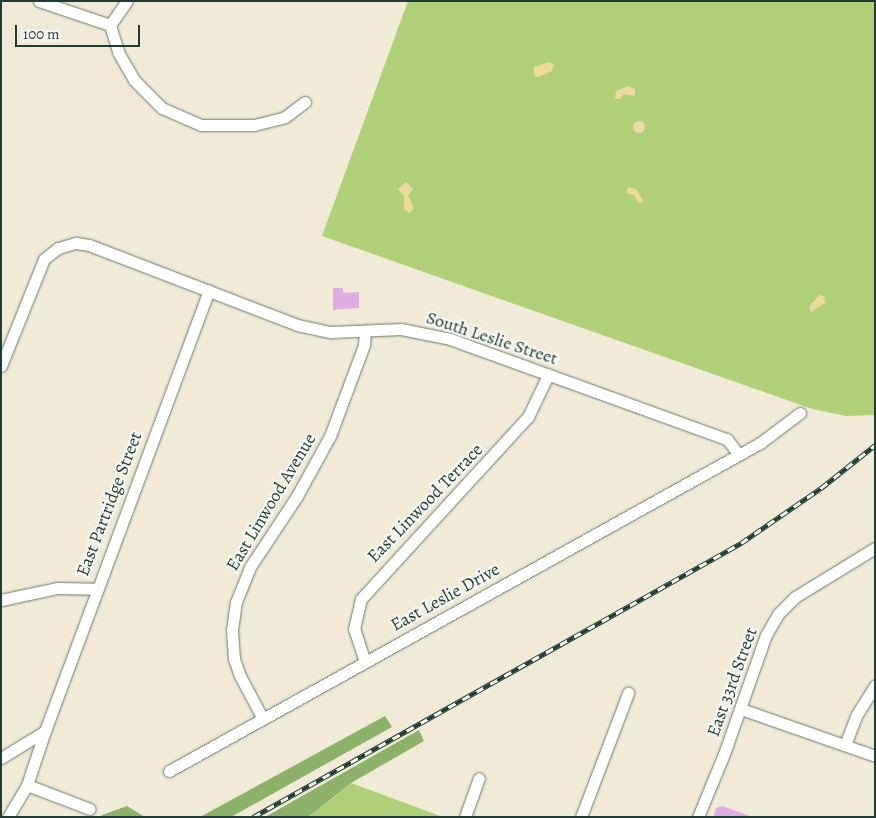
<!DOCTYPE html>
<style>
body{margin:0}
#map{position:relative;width:876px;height:818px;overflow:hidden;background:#f1ead7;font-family:Alegreya,serif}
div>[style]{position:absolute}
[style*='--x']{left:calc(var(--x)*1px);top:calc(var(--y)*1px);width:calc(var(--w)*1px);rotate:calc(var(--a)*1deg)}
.green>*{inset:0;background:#afd078}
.forest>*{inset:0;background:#8bb268}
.sand>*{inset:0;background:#eeda9e}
.round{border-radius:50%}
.building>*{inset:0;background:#dface4}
.roads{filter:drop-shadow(0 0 1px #687a6d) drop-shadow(0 0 1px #687a6d)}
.minor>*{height:11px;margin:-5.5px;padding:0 5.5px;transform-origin:5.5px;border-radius:5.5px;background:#fff}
.rail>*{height:4.5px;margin-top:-2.25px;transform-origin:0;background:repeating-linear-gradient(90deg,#f6f6f2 0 8px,#1f3d34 0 16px);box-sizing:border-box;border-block:1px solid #1f3d34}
span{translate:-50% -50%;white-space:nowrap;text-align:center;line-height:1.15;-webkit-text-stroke:4.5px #f6f6f2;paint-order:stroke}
.street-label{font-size:18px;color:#1f3d34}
.frame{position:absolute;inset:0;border:2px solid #1f3d34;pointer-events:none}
.scale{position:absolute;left:15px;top:25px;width:125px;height:22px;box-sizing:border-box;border:2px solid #1f3d34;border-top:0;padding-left:6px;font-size:15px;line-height:18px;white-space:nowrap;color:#1f3d34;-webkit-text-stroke:4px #f6f6f2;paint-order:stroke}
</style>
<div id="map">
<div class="green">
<div style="clip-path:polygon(408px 1px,875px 1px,875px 415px,846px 416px,812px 409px,322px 236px)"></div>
<div style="clip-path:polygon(351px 783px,443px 817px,308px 817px)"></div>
</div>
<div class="forest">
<div style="clip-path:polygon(385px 716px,392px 727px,231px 817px,200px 817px)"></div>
<div style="clip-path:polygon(419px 730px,424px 741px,351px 783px,308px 817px,265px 817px)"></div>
<div style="clip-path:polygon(127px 806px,145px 817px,101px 817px,102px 815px)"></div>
</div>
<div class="sand">
<div style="clip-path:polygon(549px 62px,554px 64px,552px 71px,538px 77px,534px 75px,534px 67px)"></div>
<div style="clip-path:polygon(628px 86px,635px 89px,635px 96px,624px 94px,620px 99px,615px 99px,616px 91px)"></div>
<div class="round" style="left:633px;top:121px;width:12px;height:12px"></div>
<div style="clip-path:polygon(406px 182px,413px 189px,408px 195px,414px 208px,410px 213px,404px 210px,404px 196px,398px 189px)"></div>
<div style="clip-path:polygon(628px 187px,636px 189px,644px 202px,639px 203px,634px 195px,626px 193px)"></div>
<div style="clip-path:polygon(819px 295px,824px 296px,825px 303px,811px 312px,809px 307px)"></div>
</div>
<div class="building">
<div style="clip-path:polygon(333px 288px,343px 288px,343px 293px,359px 292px,359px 308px,333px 310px)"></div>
<div style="clip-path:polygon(722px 806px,750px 816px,750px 817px,713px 817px,716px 808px)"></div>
</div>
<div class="roads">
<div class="minor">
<div style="--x:39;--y:1;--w:75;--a:18.7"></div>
<div style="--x:110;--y:25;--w:28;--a:73"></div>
<div style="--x:118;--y:52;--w:32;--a:60"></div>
<div style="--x:134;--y:80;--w:40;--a:45"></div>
<div style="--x:162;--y:108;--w:43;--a:23.6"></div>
<div style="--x:201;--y:125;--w:53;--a:0"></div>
<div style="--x:254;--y:125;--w:32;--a:-14"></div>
<div style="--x:285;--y:117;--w:25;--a:-37"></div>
<div style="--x:110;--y:25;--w:29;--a:-55"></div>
<div style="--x:1;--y:366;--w:115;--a:-68.1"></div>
<div style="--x:44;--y:259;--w:18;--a:-38"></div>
<div style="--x:58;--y:248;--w:19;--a:-16"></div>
<div style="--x:76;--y:243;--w:13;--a:9"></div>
<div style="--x:89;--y:245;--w:223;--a:21"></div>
<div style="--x:297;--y:325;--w:35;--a:12"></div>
<div style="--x:331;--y:332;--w:70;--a:-2.5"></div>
<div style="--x:401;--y:329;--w:50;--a:11.5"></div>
<div style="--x:450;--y:339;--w:294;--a:19.9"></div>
<div style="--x:727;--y:439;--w:20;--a:53"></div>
<div style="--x:1;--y:600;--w:57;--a:-12.1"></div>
<div style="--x:57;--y:588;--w:39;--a:1"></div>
<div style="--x:365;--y:662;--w:35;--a:-108"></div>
<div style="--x:354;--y:629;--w:31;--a:-77"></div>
<div style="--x:361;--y:599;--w:247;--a:-47.5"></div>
<div style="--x:528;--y:417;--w:47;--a:-64.5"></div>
<div style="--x:741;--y:709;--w:142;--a:19.3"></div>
<div style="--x:263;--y:719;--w:49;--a:-118.1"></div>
<div style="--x:240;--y:676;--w:18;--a:-109"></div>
<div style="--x:234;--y:659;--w:29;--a:-94"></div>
<div style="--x:232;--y:630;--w:28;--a:-82"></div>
<div style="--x:236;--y:602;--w:38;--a:-68"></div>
<div style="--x:250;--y:567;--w:85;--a:-56.5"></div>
<div style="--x:297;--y:496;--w:68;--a:-61.2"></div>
<div style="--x:330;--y:436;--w:97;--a:-69.5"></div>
<div style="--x:364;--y:345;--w:14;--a:-86"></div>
<div style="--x:845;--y:745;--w:31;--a:-69"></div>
<div style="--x:856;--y:716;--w:36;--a:-58"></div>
<div style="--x:1;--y:758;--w:52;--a:-31.5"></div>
<div style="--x:45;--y:731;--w:470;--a:-69.6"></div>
<div style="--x:169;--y:771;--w:676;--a:-29.03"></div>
<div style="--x:760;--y:443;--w:50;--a:-36.9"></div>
<div style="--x:27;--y:785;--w:67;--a:20.9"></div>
<div style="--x:8;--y:817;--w:37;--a:-59"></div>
<div style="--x:27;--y:785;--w:57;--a:-71.6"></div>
<div style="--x:465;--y:817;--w:41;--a:-70.3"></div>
<div style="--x:581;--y:817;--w:133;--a:-69.2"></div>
<div style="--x:698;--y:817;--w:68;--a:-67.6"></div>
<div style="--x:724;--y:754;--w:126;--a:-70.6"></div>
<div style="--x:766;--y:635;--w:24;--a:-60"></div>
<div style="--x:778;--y:614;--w:24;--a:-45"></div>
<div style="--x:795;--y:597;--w:94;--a:-31.5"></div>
</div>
</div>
<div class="rail">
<div style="--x:253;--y:817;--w:560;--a:-29.31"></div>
<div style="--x:741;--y:543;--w:97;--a:-34.5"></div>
<div style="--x:821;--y:488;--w:69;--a:-38.5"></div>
</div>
<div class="street-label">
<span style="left:492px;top:338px;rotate:18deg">South Leslie Street</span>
<span style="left:271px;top:502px;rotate:-59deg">East Linwood Avenue</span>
<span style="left:425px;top:503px;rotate:-46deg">East Linwood Terrace</span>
<span style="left:109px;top:504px;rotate:-69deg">East Partridge Street</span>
<span style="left:445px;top:597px;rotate:-29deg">East Leslie Drive</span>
<span style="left:732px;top:682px;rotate:-70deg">East 33rd Street</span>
</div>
<div class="frame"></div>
<div class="scale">100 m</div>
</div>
